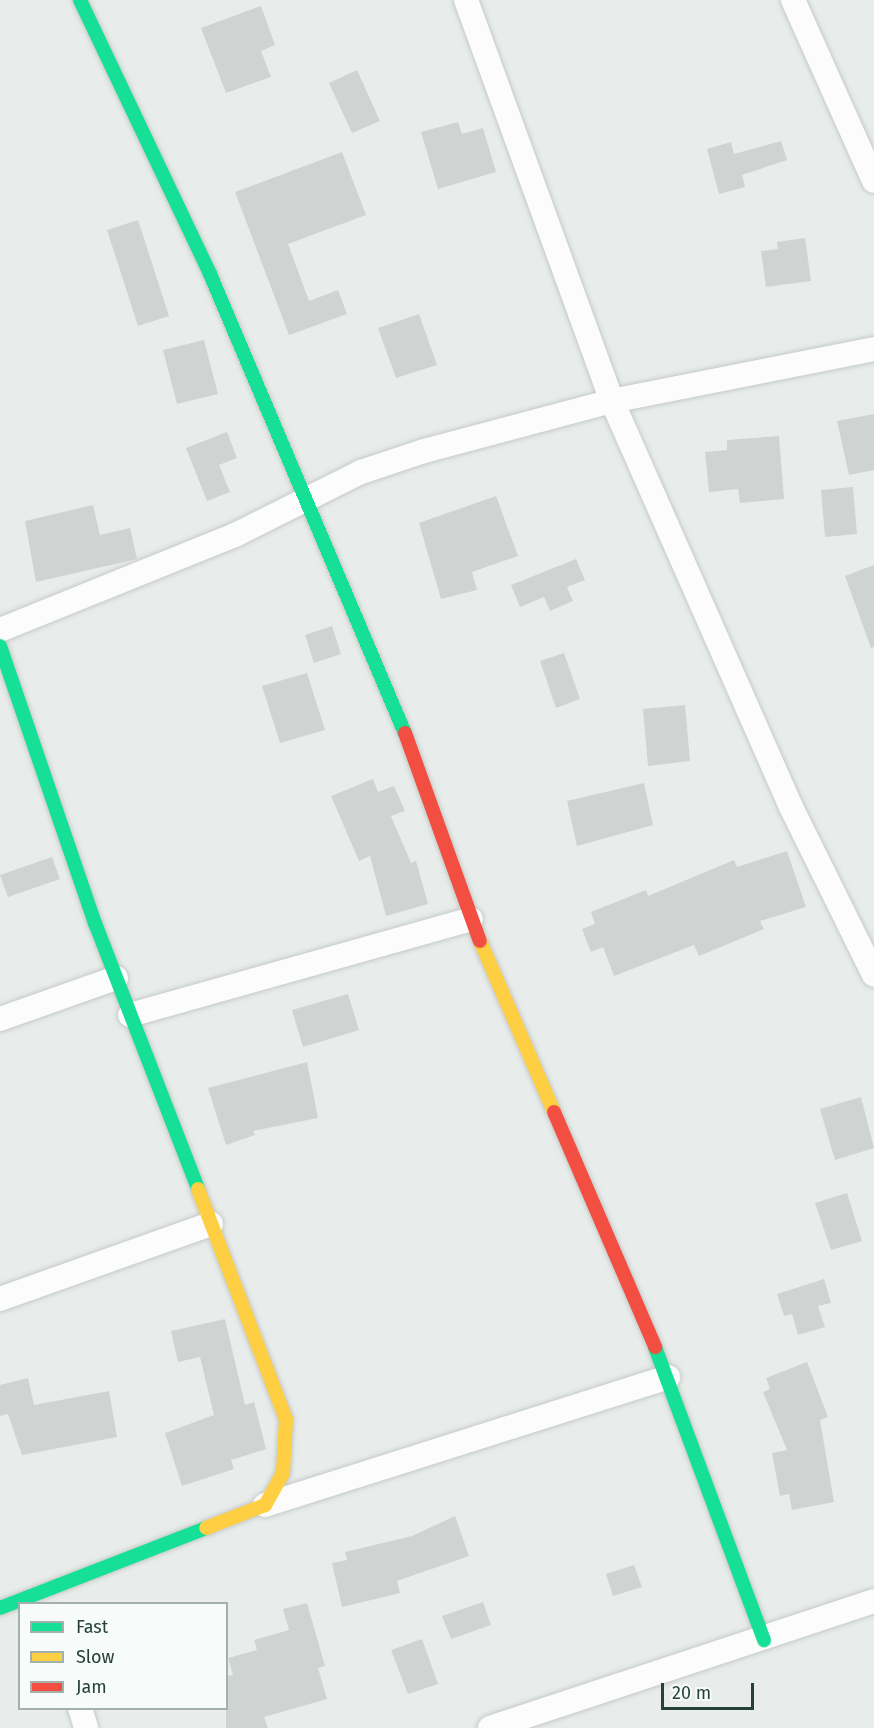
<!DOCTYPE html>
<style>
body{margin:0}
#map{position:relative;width:874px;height:1728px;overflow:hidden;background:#e8edeb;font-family:"Fira Sans",sans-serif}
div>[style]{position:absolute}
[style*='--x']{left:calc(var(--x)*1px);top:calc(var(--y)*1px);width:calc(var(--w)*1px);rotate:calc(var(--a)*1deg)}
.building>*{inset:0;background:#cfd4d2}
.roads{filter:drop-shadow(0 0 2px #c5cac8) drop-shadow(0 0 2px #c5cac8)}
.street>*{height:24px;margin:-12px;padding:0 12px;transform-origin:12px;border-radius:12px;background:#fcfcfc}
.fast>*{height:14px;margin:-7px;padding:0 7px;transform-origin:7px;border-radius:7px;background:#16e098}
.slow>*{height:14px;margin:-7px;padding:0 7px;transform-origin:7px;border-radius:7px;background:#ffcf43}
.jam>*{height:14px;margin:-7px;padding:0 7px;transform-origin:7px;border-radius:7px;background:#f24e42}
span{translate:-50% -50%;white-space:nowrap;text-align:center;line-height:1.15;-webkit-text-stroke:4.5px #f7fbf9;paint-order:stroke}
.legend{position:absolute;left:18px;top:1602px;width:210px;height:108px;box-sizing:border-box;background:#f7fbf9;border:2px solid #a3b1ad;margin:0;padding:8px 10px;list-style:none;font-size:18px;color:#24423a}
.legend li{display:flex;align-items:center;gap:12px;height:30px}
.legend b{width:30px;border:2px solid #a3b1ad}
.scale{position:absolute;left:661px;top:1683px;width:93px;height:27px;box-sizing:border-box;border:3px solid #24423a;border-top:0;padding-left:8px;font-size:18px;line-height:21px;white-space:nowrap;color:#24423a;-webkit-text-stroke:4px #f7fbf9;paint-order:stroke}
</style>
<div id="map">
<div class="building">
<div style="clip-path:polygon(261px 6px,275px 45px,261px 51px,271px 77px,226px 93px,201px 28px)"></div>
<div style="clip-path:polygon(357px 70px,380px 121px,352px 133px,329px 83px)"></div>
<div style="clip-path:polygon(458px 122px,462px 134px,483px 128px,496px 172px,438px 189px,421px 132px)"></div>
<div style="clip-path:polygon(781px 141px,787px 160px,742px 175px,745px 187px,719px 194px,707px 149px,731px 142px,734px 154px)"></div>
<div style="clip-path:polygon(342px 152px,366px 215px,288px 244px,309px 301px,338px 290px,347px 314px,289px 335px,235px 192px)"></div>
<div style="clip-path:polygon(138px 220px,169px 316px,138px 326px,107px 230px)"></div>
<div style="clip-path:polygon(805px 238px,811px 281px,766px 287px,761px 251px,778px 249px,777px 242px)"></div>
<div style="clip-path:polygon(419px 314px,437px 365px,396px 378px,378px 328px)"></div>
<div style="clip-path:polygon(204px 340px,218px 394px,177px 404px,163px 350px)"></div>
<div style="clip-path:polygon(874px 414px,874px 470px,849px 475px,837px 421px)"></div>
<div style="clip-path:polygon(227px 432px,237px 458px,219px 465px,230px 492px,207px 501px,186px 448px)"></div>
<div style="clip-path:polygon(779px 436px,784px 499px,740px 503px,738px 489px,709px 492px,705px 452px,727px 450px,727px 440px)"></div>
<div style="clip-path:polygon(853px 487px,857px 534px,825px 537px,821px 490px)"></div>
<div style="clip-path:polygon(496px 496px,518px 556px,472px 572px,477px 590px,441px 599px,419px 523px)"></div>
<div style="clip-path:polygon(93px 505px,100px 535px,130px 528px,137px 559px,36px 582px,25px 521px)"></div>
<div style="clip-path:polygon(576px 559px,585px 580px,567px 587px,573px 601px,550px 611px,544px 597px,520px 607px,511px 585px)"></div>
<div style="clip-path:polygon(874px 565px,874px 647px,871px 648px,845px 576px)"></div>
<div style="clip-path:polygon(332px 626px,341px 654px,314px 663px,305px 635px)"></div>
<div style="clip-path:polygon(564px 653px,580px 699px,556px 708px,540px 661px)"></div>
<div style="clip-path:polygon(307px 673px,325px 730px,280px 743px,262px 686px)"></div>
<div style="clip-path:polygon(685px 705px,690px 761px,648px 766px,643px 709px)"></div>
<div style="clip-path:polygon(373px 779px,378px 792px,394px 786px,405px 811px,391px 816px,411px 863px,416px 861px,428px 904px,386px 916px,370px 856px,359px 861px,331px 796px)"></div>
<div style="clip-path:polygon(644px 783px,653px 825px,577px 846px,567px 801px)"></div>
<div style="clip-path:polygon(787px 851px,806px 907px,760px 921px,764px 929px,699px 956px,694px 945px,614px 976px,603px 947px,591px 952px,582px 929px,595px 924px,591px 912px,646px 890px,648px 896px,734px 860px,737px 867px)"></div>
<div style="clip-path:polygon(52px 857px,60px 879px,8px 897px,0 875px)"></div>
<div style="clip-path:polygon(348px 994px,359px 1030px,303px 1047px,292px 1010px)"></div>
<div style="clip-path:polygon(307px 1062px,318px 1118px,253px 1131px,255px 1135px,226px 1145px,208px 1088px)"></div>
<div style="clip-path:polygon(861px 1097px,874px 1148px,835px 1160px,820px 1109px)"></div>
<div style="clip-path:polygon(847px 1193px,862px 1241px,831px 1250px,815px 1203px)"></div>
<div style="clip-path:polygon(824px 1279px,831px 1303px,818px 1306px,825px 1327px,798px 1335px,792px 1314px,784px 1316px,777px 1294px)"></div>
<div style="clip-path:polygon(225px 1319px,245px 1405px,254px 1402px,266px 1449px,231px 1460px,234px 1469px,182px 1486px,165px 1433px,214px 1415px,200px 1357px,178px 1362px,171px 1331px)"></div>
<div style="clip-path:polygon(807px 1362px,828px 1417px,820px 1420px,834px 1502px,792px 1510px,789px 1494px,780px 1496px,772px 1453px,787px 1450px,763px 1392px,770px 1389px,766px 1378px)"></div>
<div style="clip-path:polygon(28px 1378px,34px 1405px,109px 1391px,117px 1437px,22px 1455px,8px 1414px,0 1416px,0 1385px)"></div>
<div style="clip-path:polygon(455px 1516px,469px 1556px,397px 1581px,400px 1593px,342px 1607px,332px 1563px,347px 1560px,345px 1552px,412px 1536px)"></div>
<div style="clip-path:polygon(634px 1565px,642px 1587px,613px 1596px,606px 1574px)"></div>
<div style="clip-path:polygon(483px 1602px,491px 1625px,451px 1639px,442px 1616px)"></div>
<div style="clip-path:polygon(307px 1603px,325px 1666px,318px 1668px,327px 1699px,264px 1717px,268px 1728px,226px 1728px,226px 1676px,233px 1675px,228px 1658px,257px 1650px,254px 1640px,289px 1630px,283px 1609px)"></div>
<div style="clip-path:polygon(422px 1639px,438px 1684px,408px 1694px,391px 1650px)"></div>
</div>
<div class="roads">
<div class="street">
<div style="--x:466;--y:0;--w:427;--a:70"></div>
<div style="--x:612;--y:401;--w:444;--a:66.2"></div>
<div style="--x:791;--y:807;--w:187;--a:63.7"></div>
<div style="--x:793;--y:0;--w:198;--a:65.9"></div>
<div style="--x:0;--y:630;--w:253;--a:-22"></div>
<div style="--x:235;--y:535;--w:141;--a:-26.6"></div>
<div style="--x:361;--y:472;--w:66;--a:-18.4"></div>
<div style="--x:424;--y:451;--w:195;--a:-14.9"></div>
<div style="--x:612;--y:401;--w:267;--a:-11.2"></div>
<div style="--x:130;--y:1015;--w:354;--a:-15.7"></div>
<div style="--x:0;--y:1019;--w:123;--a:-19.5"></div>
<div style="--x:0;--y:1299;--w:224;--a:-19.6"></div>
<div style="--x:265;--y:1505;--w:423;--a:-17.6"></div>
<div style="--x:80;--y:1708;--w:21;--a:73"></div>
<div style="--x:490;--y:1728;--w:404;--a:-18.3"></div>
</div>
<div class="fast">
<div style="--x:80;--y:0;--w:303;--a:64.6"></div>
<div style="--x:210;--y:274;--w:499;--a:67"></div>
<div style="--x:0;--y:646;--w:293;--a:71.1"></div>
<div style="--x:95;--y:923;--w:285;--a:68.8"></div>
<div style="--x:655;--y:1347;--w:313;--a:69.6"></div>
<div style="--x:0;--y:1608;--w:221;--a:-21.2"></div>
</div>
<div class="slow">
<div style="--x:480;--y:941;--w:186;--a:66.6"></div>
<div style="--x:198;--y:1189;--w:246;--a:69.1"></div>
<div style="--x:286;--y:1419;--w:54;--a:93.2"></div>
<div style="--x:283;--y:1473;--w:37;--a:119"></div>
<div style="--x:265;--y:1505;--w:63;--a:158.7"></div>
</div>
<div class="jam">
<div style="--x:405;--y:733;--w:221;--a:70.2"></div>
<div style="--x:554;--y:1112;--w:256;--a:66.7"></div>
</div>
</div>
<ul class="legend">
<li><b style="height:8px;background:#16e098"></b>Fast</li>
<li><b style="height:8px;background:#ffcf43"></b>Slow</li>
<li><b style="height:8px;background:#f24e42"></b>Jam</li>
</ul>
<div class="scale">20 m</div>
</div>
